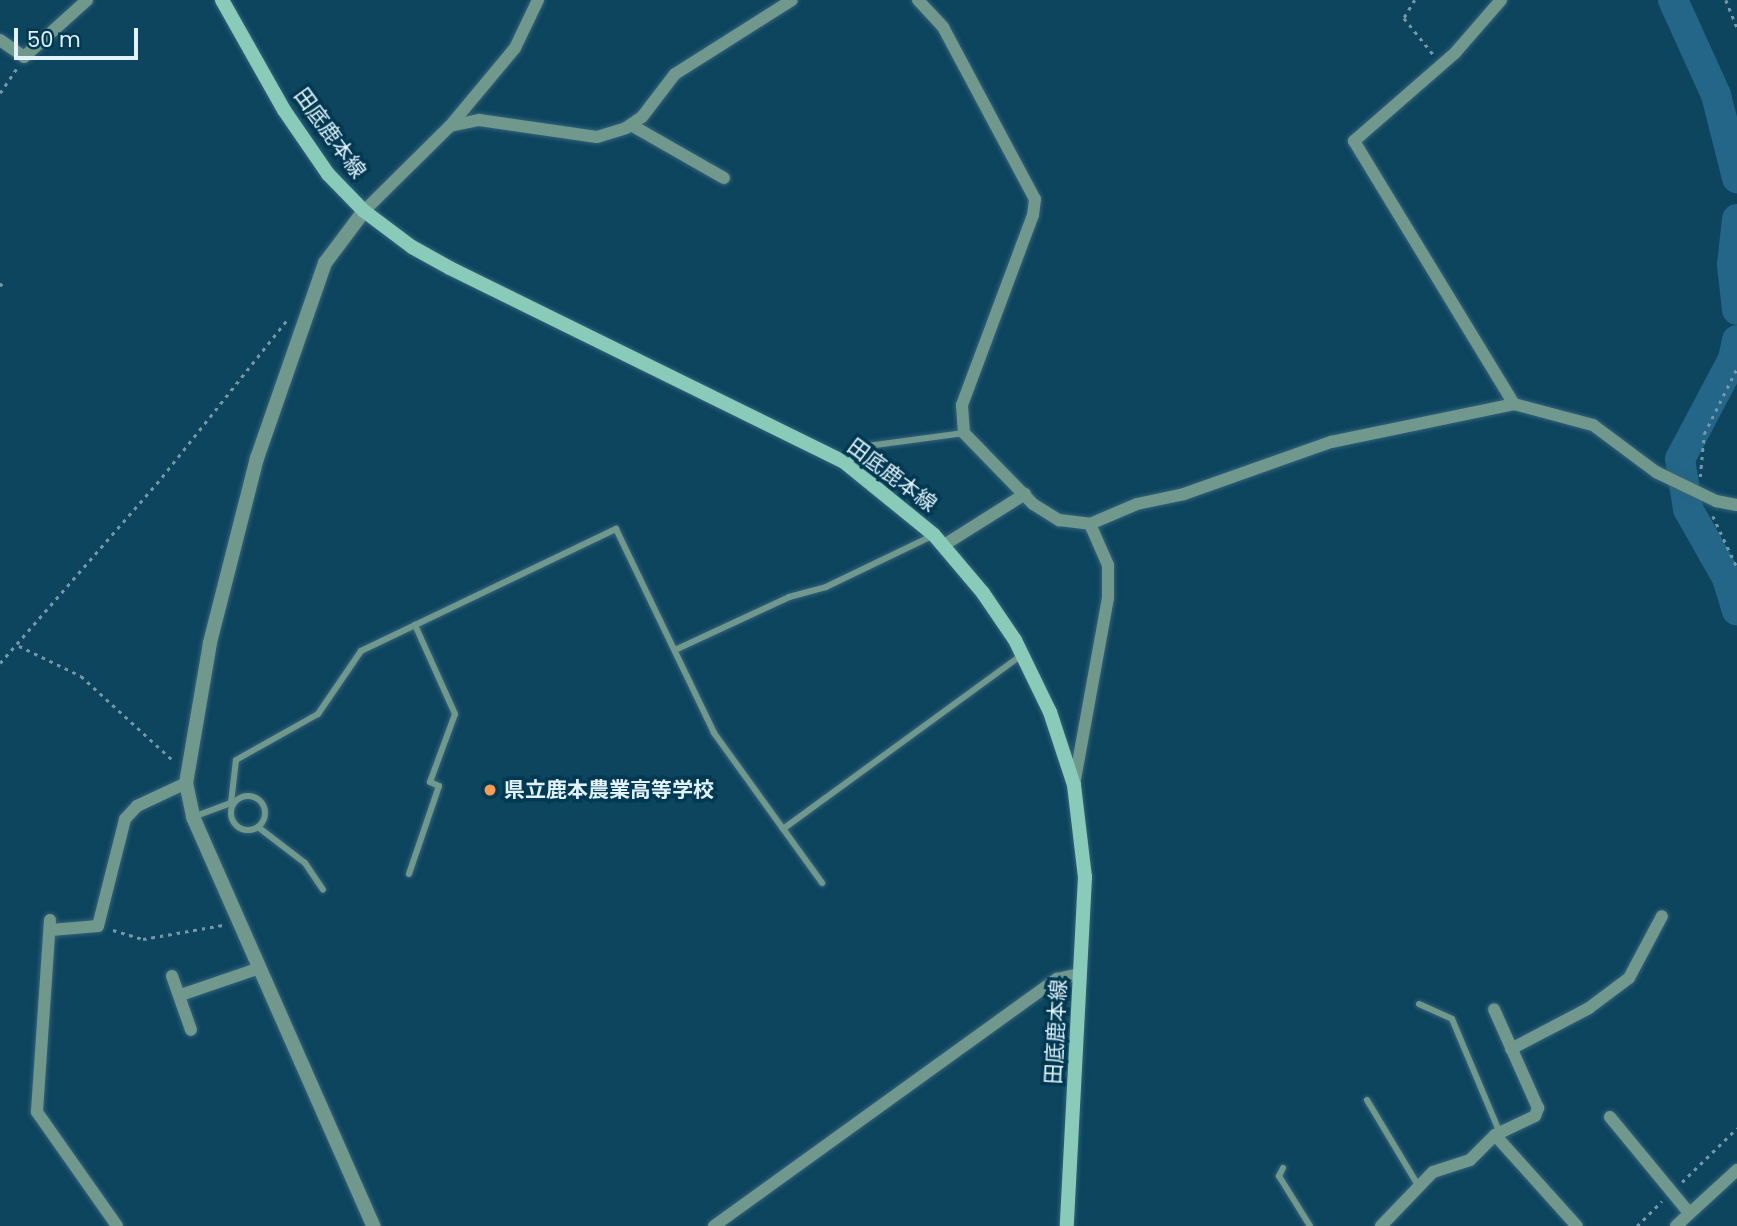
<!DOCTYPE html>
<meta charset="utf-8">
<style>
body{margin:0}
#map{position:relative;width:1737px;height:1226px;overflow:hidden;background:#0d445e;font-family:Poppins,"Noto Sans JP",sans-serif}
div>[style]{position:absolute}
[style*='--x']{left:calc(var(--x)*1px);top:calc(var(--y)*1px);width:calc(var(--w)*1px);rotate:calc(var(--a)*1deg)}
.river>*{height:30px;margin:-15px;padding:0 15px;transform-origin:15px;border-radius:15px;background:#236687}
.path>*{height:2.5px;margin-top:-1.25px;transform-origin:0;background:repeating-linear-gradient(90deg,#7498aa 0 3.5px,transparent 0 8.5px)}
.roads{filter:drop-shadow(0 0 2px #33637a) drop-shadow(0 0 2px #33637a)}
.service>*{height:6px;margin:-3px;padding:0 3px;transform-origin:3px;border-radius:3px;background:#70988c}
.service>.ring{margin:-3px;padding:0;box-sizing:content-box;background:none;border:6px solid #70988c;border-radius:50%}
.minor>*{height:12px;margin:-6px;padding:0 6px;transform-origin:6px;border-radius:6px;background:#70988c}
.tertiary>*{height:14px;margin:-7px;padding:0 7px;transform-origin:7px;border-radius:7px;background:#70988c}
.secondary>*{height:14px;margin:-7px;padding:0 7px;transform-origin:7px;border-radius:7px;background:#89cbb8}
.dots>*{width:19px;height:19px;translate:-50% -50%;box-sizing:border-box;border:4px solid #003952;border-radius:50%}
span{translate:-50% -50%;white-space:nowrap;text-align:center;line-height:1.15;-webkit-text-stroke:7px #003952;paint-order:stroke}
.street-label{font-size:21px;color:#e2f2fb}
.poi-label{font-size:21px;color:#e2f2fb;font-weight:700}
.left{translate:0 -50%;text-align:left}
.scale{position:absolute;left:14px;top:28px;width:124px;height:32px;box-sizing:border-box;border:4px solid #e2f2fb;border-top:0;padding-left:9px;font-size:21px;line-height:24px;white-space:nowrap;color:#e2f2fb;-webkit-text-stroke:5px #003952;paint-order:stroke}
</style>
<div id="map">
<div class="river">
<div style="--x:1673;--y:0;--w:104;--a:65.6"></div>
<div style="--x:1716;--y:95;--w:86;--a:75.8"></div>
<div style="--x:1737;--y:219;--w:46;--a:96.2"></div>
<div style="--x:1732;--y:265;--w:45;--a:83.7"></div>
<div style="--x:1737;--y:340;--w:19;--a:102"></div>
<div style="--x:1733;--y:359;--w:113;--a:117.9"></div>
<div style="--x:1680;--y:459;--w:51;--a:80.9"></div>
<div style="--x:1688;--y:509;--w:79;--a:60.5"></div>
<div style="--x:1727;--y:578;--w:34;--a:73"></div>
</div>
<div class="path">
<div style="--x:1415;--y:0;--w:21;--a:121"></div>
<div style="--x:1404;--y:18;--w:46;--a:51.1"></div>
<div style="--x:1726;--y:0;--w:29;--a:68"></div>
<div style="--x:0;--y:93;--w:29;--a:-56"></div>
<div style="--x:0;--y:283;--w:8;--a:50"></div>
<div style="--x:1700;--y:477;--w:43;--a:-84.7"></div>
<div style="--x:1704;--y:434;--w:74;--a:-63.4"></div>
<div style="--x:1713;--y:516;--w:56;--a:64.8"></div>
<div style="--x:19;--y:646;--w:69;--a:25.8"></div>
<div style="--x:81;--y:676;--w:127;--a:42.5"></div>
<div style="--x:0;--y:663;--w:247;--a:-48.9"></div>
<div style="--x:162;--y:477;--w:201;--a:-51.5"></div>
<div style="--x:113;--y:930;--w:31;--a:17"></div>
<div style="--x:143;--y:939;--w:81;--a:-9.9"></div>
<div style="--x:1682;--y:1182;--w:77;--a:-44.5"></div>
<div style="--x:1637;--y:1226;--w:35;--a:-45"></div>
</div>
<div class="roads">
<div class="service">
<div style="--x:843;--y:461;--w:22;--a:-39"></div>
<div style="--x:860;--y:447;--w:105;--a:-7.7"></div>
<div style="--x:675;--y:650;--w:126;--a:-24.9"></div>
<div style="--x:789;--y:597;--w:38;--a:-15"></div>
<div style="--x:826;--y:587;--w:118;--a:-25.7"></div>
<div class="ring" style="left:231px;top:796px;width:28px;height:28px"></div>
<div style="--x:193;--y:817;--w:40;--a:-20.2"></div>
<div style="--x:231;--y:803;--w:43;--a:-83.4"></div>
<div style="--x:236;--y:760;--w:94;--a:-29.3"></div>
<div style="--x:318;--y:714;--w:76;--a:-55.7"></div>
<div style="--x:361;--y:651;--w:283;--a:-25.6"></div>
<div style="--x:616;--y:529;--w:226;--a:64.3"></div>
<div style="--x:714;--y:733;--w:185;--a:54.2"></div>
<div style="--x:258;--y:827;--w:59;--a:37.5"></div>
<div style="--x:305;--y:863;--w:32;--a:56"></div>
<div style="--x:783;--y:829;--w:296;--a:-36.1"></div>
<div style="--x:409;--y:874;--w:93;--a:-71.2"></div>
<div style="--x:439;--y:786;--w:10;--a:-156"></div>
<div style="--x:430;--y:782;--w:72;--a:-69.8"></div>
<div style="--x:455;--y:714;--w:98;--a:-114.2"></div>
<div style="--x:1419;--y:1004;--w:36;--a:24"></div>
<div style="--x:1452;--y:1019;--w:124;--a:67.2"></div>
<div style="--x:1367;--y:1100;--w:101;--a:59.1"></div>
<div style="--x:1283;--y:1168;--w:9;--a:117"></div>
<div style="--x:1279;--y:1176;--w:59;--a:58.2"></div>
</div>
<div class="minor">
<div style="--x:918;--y:0;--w:37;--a:47"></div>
<div style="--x:943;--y:27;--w:195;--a:61.9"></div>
<div style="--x:1035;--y:199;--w:16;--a:97"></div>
<div style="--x:1033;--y:215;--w:203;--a:110.5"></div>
<div style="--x:962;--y:405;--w:28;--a:86"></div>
<div style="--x:964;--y:433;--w:99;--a:45.8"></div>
<div style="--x:1033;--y:504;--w:31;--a:32"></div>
<div style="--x:1059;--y:520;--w:31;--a:7"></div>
<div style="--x:1090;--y:524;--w:51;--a:-23.1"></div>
<div style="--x:1137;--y:504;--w:48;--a:-12"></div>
<div style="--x:1184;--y:494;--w:156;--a:-19.5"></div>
<div style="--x:1331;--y:442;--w:187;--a:-11.7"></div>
<div style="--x:1514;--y:404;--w:82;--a:14.9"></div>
<div style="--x:1593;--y:425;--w:79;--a:36.7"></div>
<div style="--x:1656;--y:472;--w:67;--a:25.8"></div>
<div style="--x:1716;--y:501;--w:21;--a:11"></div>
<div style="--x:1501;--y:0;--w:70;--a:131"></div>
<div style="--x:1455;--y:53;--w:134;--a:138.9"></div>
<div style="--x:1354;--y:141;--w:308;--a:58.7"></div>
<div style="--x:0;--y:40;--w:29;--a:35"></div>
<div style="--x:24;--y:57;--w:85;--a:-42.1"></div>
<div style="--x:631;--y:125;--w:107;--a:29.7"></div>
<div style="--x:450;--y:126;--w:30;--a:-12"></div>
<div style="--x:479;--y:120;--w:119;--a:8.2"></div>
<div style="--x:597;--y:137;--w:30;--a:-17"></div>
<div style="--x:626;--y:128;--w:19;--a:-35"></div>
<div style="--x:642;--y:117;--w:54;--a:-52.5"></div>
<div style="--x:675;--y:74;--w:138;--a:-32.3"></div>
<div style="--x:364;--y:211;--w:121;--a:-44.7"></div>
<div style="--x:450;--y:126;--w:102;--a:-50.2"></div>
<div style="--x:515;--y:48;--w:53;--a:-64.4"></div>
<div style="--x:944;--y:545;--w:96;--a:-32.2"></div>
<div style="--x:1074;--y:785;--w:190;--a:-79.7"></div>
<div style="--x:1108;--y:598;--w:33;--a:-90"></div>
<div style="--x:1108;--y:565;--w:45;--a:-113.7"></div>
<div style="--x:50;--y:920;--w:192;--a:93.9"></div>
<div style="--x:37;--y:1112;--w:139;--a:54.9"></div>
<div style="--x:51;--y:930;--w:47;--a:-4.9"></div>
<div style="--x:98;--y:926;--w:110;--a:-75.8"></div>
<div style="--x:125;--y:819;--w:18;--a:-47"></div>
<div style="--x:137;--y:806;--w:54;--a:-25.1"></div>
<div style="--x:172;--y:976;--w:57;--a:70.6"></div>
<div style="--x:181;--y:995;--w:83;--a:-18.9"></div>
<div style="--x:1511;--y:1049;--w:88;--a:-27.7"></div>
<div style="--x:1589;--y:1008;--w:50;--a:-36.9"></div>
<div style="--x:1629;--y:978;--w:70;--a:-62"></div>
<div style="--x:1610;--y:1117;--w:124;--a:50.5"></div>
<div style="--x:1495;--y:1135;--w:122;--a:48"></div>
<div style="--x:714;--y:1226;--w:423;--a:-35.8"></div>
<div style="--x:1057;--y:979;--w:23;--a:-13"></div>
<div style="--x:1381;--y:1226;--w:75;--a:-46.1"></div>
<div style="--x:1433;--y:1172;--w:39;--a:-18"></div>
<div style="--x:1470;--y:1160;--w:35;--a:-45"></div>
<div style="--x:1495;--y:1135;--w:44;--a:-25.4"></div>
<div style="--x:1535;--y:1116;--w:9;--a:-69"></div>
<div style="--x:1538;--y:1108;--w:108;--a:-114"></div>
<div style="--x:1676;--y:1226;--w:83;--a:-42.6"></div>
</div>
<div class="tertiary">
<div style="--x:364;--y:211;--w:65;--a:126.9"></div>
<div style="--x:325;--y:263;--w:207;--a:109.2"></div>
<div style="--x:257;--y:458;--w:191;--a:104.3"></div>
<div style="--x:210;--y:643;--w:142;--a:99.7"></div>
<div style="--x:186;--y:783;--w:35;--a:78"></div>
<div style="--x:193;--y:817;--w:447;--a:66.2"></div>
</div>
<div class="secondary">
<div style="--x:222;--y:0;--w:126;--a:60.6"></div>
<div style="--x:284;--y:110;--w:78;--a:55.5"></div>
<div style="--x:328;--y:174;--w:52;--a:45.8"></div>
<div style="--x:364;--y:211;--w:60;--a:36.9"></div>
<div style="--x:412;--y:247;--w:43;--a:28.9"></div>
<div style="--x:450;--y:268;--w:438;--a:26.2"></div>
<div style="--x:843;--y:461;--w:117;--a:39.1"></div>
<div style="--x:934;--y:535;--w:76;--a:49.8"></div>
<div style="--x:983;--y:593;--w:57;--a:55.8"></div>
<div style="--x:1015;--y:640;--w:80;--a:64.1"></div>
<div style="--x:1050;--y:712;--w:77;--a:71.8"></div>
<div style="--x:1074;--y:785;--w:93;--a:83.2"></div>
<div style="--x:1085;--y:877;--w:349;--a:93"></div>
</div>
</div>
<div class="dots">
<div style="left:490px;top:790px;background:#fd9c56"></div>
</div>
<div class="street-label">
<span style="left:330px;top:133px;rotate:54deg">田底鹿本線</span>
<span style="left:892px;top:475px;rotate:37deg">田底鹿本線</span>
<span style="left:1056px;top:1032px;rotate:-87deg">田底鹿本線</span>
</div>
<div class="poi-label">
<span class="left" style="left:504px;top:790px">県立鹿本農業高等学校</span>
</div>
<div class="scale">50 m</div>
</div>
